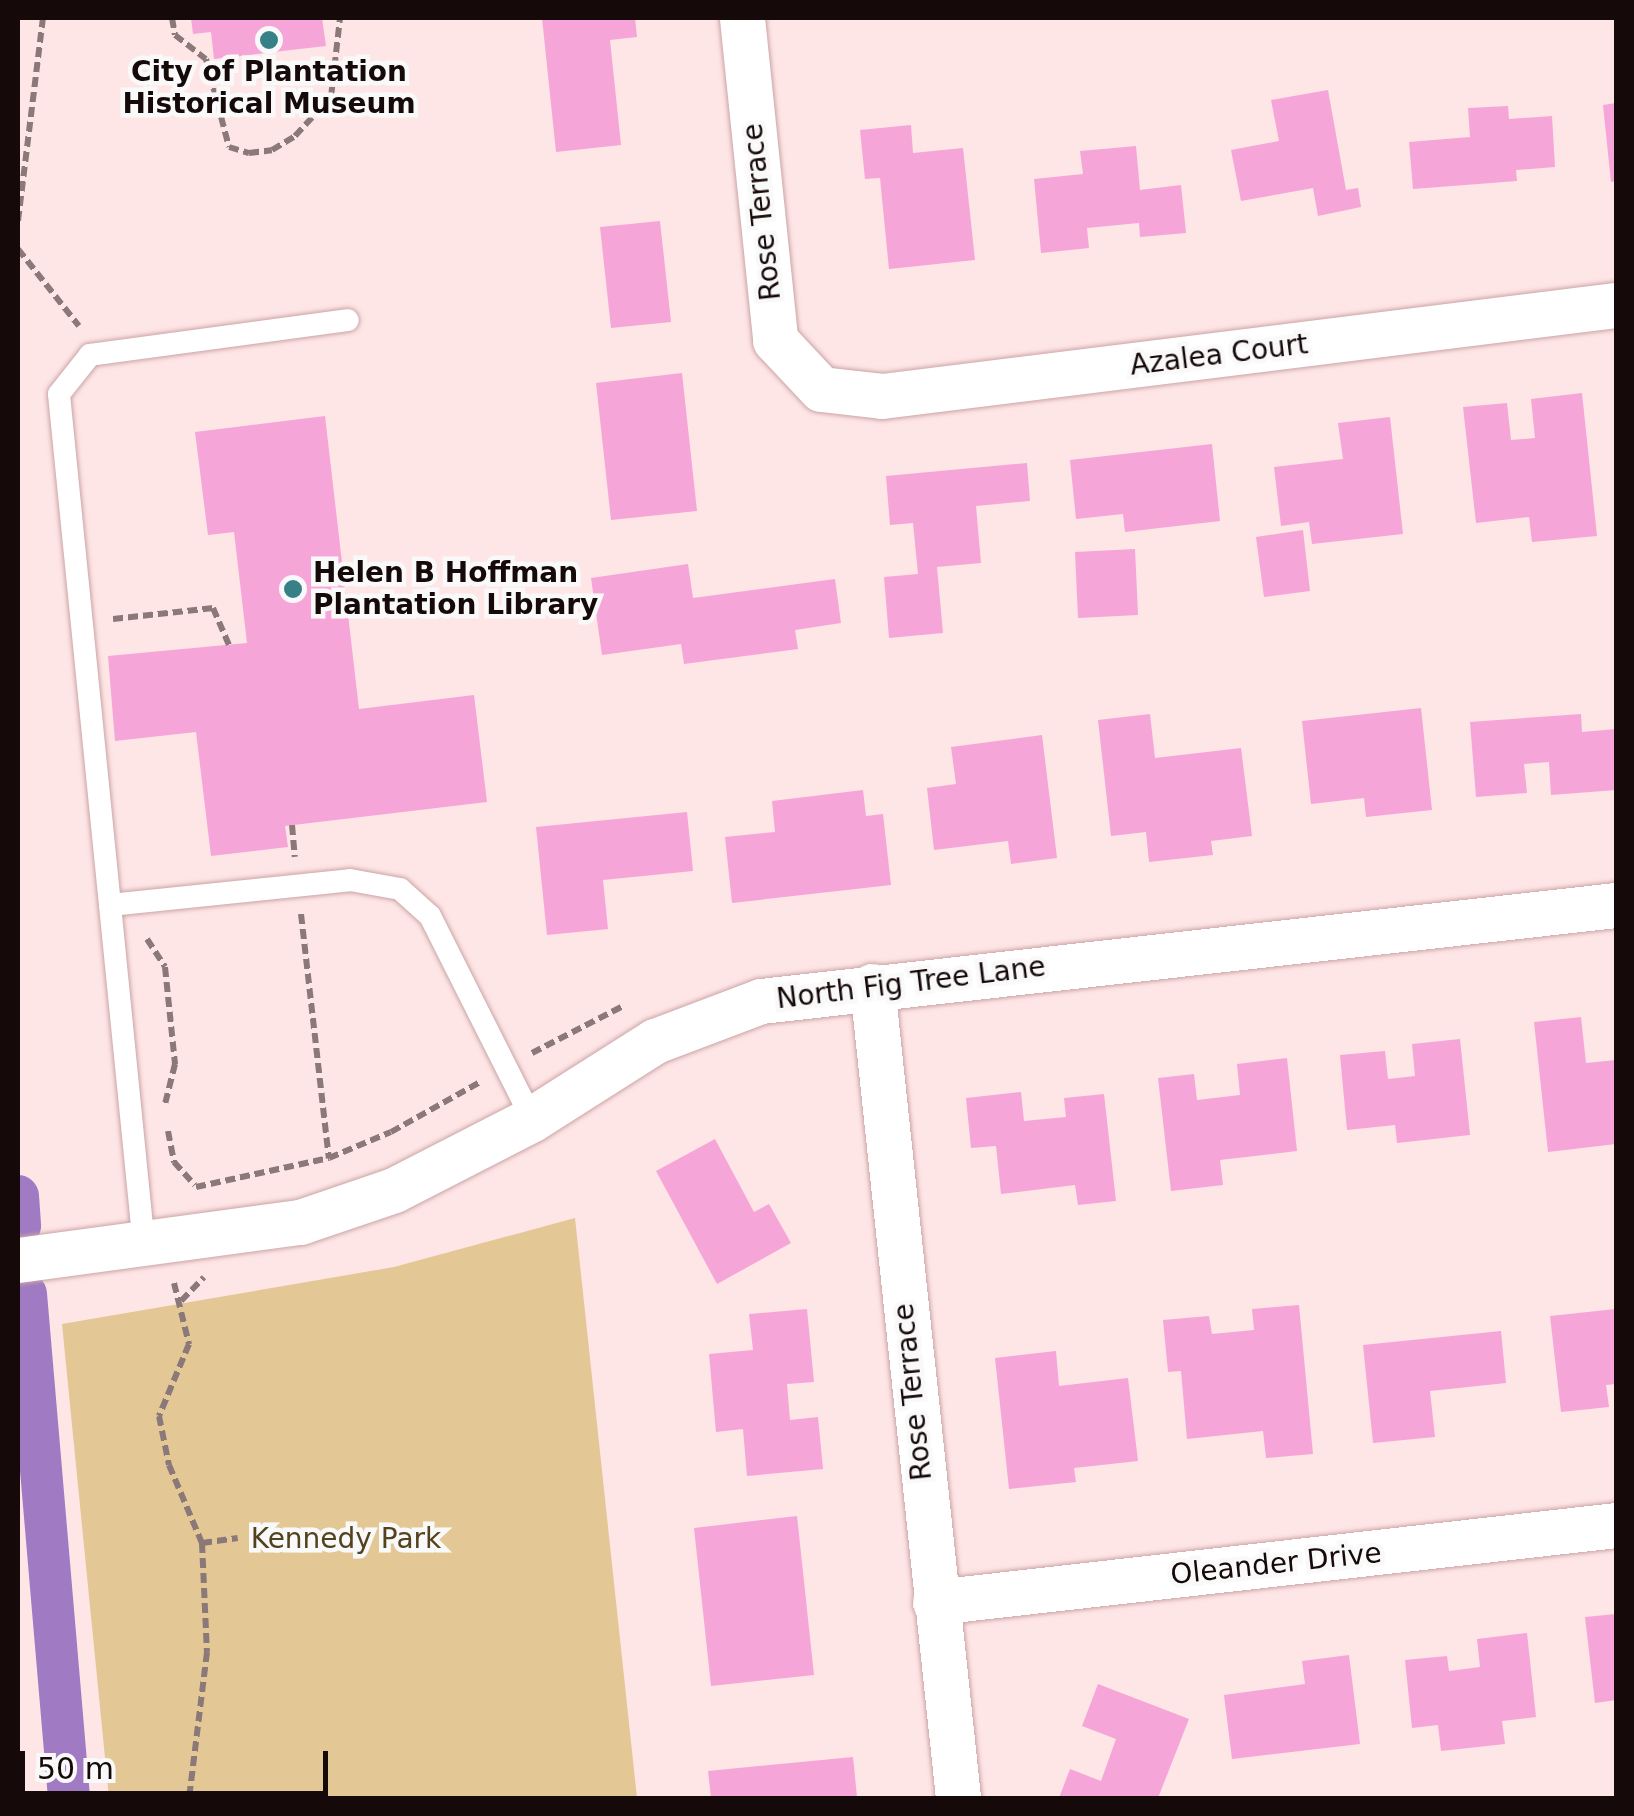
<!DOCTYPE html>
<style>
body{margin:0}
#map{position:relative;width:1634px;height:1816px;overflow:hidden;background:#fee5e6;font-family:"DejaVu Sans",sans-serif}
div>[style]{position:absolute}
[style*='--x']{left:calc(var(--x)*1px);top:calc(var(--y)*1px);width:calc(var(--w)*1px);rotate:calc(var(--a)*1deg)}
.green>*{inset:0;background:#e3c895}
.canal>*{height:42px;margin:-21px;padding:0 21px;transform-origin:21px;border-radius:21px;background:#a07ac3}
.building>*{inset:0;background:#f6a5d8}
.path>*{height:6px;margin-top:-3px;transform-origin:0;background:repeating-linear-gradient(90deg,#8b7879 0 10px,transparent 0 15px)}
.roads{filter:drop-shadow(0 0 2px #cba4a5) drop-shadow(0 0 2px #cba4a5)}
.service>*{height:22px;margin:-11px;padding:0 11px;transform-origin:11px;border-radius:11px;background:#fff}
.minor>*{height:45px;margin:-22.5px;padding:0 22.5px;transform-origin:22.5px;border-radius:22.5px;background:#fff}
.dots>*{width:28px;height:28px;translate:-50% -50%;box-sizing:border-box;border:5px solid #f9f9f9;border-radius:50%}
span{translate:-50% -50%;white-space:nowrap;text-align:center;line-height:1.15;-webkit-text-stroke:9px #f9f9f9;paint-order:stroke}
.poi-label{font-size:28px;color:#16090a;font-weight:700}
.left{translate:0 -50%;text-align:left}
.street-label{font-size:28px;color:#16090a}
.park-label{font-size:28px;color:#53421d}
.frame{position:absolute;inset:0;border:20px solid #16090a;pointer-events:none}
.scale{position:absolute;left:20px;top:1751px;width:308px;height:45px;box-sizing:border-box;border:5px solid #16090a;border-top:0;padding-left:12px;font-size:30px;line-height:35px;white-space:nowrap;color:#16090a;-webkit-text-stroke:8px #f9f9f9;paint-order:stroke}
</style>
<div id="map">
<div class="green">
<div style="clip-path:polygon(575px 1218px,637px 1798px,109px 1798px,62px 1324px,394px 1267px)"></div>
</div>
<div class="canal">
<div style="--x:18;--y:1196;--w:30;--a:86"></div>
<div style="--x:26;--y:1294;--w:506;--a:85.12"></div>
</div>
<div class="building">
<div style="clip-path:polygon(191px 18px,322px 18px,326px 46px,214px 59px,211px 32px,193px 34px)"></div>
<div style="clip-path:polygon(542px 18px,635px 18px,637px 37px,610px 40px,621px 145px,556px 152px)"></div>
<div style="clip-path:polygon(1328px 90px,1346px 190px,1358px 188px,1361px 207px,1318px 216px,1313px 188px,1241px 201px,1231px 150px,1279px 141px,1271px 100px)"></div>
<div style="clip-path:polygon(1616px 103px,1616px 181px,1611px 182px,1603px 105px)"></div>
<div style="clip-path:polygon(1508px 106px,1509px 119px,1552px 116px,1555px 167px,1516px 170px,1517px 181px,1413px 189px,1409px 142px,1470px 137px,1468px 108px)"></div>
<div style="clip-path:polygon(911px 125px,913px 153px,963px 148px,975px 260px,889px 269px,880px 178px,865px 179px,860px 130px)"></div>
<div style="clip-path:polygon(1136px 146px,1140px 190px,1181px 185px,1186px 233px,1140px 237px,1139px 223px,1087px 228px,1089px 248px,1041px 253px,1034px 179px,1083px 174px,1080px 151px)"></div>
<div style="clip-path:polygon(660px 221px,671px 322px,611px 328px,600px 227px)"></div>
<div style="clip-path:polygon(682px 373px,697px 511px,611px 520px,596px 383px)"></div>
<div style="clip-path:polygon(1582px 393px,1597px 536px,1532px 542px,1529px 517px,1476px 523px,1463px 407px,1507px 403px,1511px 440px,1535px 438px,1531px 399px)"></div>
<div style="clip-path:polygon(325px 416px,359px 709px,474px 695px,487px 802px,285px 826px,288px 847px,211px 856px,196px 732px,115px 741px,108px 656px,247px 643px,234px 532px,208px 535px,195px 432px)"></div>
<div style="clip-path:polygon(1390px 417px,1403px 534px,1312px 544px,1309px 522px,1281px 526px,1274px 467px,1343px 459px,1338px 423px)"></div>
<div style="clip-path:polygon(1212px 444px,1220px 521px,1125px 532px,1123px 514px,1076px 519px,1070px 460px)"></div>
<div style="clip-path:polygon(1027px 463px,1030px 501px,976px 506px,981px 563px,937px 567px,943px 633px,889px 638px,884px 577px,918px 574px,913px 523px,890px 525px,886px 476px)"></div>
<div style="clip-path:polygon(1303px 530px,1310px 591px,1264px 597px,1256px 537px)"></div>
<div style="clip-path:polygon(1135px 549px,1138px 615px,1078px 618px,1075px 552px)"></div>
<div style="clip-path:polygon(688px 564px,693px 598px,835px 579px,841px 623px,795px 630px,798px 649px,684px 664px,681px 644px,602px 655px,591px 578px)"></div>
<div style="clip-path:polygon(1421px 708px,1432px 810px,1366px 817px,1364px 798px,1311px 804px,1302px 721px)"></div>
<div style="clip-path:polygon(1150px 714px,1155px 758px,1241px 748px,1252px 836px,1211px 841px,1213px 855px,1149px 862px,1146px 832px,1111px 836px,1098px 720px)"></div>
<div style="clip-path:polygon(1581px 714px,1582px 732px,1616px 729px,1616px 790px,1551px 795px,1549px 762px,1524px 764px,1527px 793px,1476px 797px,1470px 722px)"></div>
<div style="clip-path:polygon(1042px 735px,1057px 858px,1011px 864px,1008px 841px,934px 850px,927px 788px,956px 784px,951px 747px)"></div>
<div style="clip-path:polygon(863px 790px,866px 816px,883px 814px,891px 885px,732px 903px,725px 837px,775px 832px,772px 801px)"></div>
<div style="clip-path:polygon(687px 812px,693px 871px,603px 880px,608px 929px,547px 935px,536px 827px)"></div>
<div style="clip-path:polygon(1581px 1017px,1586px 1063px,1616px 1060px,1616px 1144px,1548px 1152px,1534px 1022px)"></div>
<div style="clip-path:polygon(1460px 1039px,1470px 1135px,1397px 1143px,1395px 1125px,1347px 1130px,1340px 1055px,1385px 1051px,1388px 1079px,1415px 1076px,1412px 1044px)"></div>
<div style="clip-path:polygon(1287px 1058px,1297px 1151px,1220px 1160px,1223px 1185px,1171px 1191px,1158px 1078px,1194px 1074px,1197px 1100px,1240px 1095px,1237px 1064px)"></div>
<div style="clip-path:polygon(1021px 1092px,1024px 1121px,1066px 1117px,1064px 1098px,1104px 1094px,1116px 1201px,1078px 1205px,1075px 1185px,1001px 1194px,996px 1146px,971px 1148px,966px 1098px)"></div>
<div style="clip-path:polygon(715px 1139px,754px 1212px,769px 1204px,791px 1243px,717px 1284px,656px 1171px)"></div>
<div style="clip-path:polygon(1299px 1305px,1313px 1454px,1266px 1458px,1263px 1431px,1187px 1439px,1181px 1371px,1168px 1372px,1163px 1320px,1209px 1316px,1212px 1334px,1254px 1330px,1252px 1309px)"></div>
<div style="clip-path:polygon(807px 1309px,814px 1382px,787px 1384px,790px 1420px,818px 1417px,823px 1469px,747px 1476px,743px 1429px,716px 1432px,709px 1354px,753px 1350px,749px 1314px)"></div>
<div style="clip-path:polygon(1616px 1309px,1616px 1384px,1606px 1385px,1609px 1407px,1561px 1412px,1550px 1316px)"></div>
<div style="clip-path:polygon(1501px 1331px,1506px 1383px,1430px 1391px,1435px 1437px,1373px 1443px,1363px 1345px)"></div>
<div style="clip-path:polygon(1056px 1351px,1059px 1386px,1128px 1378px,1138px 1461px,1074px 1468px,1076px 1482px,1009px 1489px,995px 1358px)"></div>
<div style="clip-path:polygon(797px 1516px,814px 1675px,711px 1686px,694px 1528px)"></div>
<div style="clip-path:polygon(1616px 1614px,1616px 1700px,1595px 1703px,1585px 1617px)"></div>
<div style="clip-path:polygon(1527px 1633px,1536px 1717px,1502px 1721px,1505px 1744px,1441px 1751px,1438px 1725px,1412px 1728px,1405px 1660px,1447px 1656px,1449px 1671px,1480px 1667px,1477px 1639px)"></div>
<div style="clip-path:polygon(1349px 1655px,1360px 1744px,1232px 1759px,1224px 1695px,1305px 1684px,1302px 1661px)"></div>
<div style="clip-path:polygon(1098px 1684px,1189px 1719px,1158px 1798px,1059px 1798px,1070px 1769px,1101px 1781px,1116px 1739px,1082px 1726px)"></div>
<div style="clip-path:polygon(853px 1757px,857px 1797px,711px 1798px,708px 1771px)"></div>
</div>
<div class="path">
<div style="--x:172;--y:18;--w:17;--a:80"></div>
<div style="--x:175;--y:35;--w:39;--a:38"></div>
<div style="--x:206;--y:59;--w:91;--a:75.4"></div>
<div style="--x:229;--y:147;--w:21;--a:17"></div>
<div style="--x:249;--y:153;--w:23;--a:-7"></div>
<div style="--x:272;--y:150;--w:27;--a:-31"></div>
<div style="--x:295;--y:136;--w:53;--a:-47.3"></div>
<div style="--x:331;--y:97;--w:80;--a:-83.5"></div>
<div style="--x:18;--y:221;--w:205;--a:-83"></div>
<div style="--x:18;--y:249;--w:98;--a:51.6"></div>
<div style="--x:113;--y:619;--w:101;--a:-6.3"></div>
<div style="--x:213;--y:608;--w:40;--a:66.6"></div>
<div style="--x:292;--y:825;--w:32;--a:85"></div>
<div style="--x:301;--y:914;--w:246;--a:83.5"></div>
<div style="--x:329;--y:1158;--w:67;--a:-22.8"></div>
<div style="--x:391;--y:1132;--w:104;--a:-29.3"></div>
<div style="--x:147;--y:939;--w:33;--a:57"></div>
<div style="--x:165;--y:967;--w:98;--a:84.1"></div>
<div style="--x:175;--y:1064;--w:41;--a:104"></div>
<div style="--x:532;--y:1053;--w:102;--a:-27.3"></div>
<div style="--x:168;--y:1131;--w:32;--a:79"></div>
<div style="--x:174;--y:1162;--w:31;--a:48"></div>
<div style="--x:196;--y:1187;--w:136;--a:-12.3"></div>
<div style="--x:174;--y:1283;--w:63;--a:76.2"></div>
<div style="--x:189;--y:1344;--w:78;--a:112.6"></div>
<div style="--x:159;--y:1416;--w:50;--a:78.5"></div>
<div style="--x:169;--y:1465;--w:85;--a:67.1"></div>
<div style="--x:202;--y:1543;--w:109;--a:87.4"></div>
<div style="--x:207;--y:1652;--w:147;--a:97"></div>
<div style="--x:181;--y:1301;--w:33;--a:-46"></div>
<div style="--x:202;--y:1543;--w:36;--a:-8"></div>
</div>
<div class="roads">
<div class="service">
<div style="--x:110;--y:905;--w:241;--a:-5.9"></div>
<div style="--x:350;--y:880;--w:51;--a:10.2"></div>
<div style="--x:400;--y:889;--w:40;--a:42"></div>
<div style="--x:430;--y:916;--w:227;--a:63.3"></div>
<div style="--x:144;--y:1246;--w:856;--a:-95.7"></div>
<div style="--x:59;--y:394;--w:50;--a:-51.5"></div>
<div style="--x:90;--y:355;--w:260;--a:-7.7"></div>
</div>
<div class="minor">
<div style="--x:742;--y:18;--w:324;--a:84.1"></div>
<div style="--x:775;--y:340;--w:67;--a:46.8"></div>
<div style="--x:821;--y:389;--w:61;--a:6.5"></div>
<div style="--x:882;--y:396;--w:740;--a:-7.07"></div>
<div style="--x:872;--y:986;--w:817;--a:83.95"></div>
<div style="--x:18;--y:1260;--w:285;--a:-7.7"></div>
<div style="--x:300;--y:1222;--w:99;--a:-18.8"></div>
<div style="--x:394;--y:1190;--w:155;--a:-27.2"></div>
<div style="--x:532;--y:1119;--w:146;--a:-32.4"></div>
<div style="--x:655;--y:1041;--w:113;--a:-20.7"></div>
<div style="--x:761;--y:1001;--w:860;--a:-6.41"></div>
<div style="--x:935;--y:1602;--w:685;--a:-6.45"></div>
</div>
</div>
<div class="dots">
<div style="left:269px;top:40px;background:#388088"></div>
<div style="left:293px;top:589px;background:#388088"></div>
</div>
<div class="poi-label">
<span style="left:269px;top:88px">City of Plantation<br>Historical Museum</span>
<span class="left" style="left:313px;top:589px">Helen B Hoffman<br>Plantation Library</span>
</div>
<div class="street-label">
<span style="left:762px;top:212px;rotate:-96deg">Rose Terrace</span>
<span style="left:1219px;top:355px;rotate:-7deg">Azalea Court</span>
<span style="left:911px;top:983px;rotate:-7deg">North Fig Tree Lane</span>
<span style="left:913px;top:1392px;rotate:-96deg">Rose Terrace</span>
<span style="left:1276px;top:1564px;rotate:-6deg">Oleander Drive</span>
</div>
<div class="park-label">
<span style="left:346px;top:1539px">Kennedy Park</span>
</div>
<div class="frame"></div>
<div class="scale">50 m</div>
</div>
